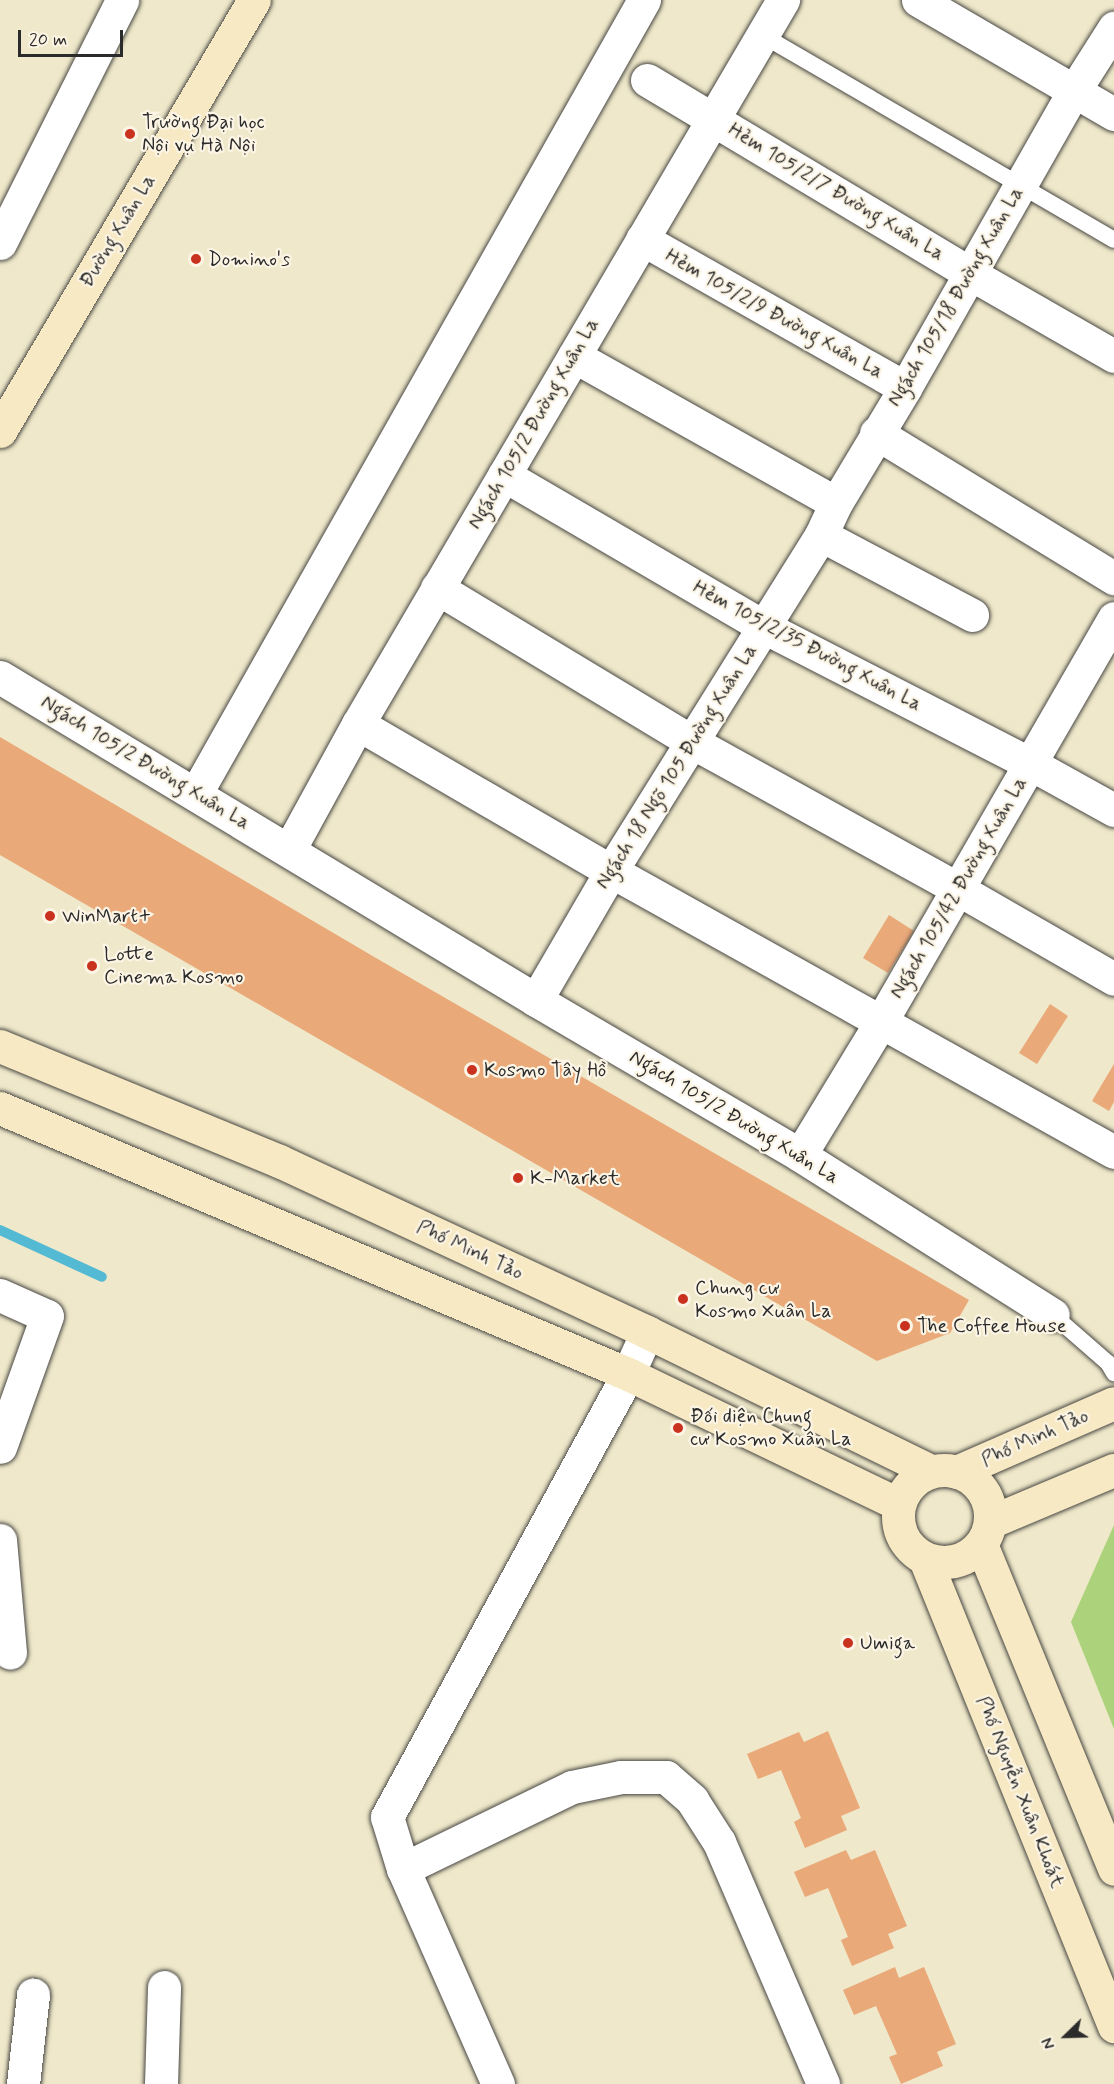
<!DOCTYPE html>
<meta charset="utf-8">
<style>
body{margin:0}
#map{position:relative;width:1114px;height:2084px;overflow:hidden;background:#efe8ca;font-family:Mynerve,sans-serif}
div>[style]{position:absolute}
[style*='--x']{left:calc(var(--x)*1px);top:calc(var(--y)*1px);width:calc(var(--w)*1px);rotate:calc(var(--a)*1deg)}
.green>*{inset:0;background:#acd27c}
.stream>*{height:10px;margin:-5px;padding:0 5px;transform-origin:5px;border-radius:5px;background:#54bad3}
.building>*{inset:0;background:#e9a979}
.roads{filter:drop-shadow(0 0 2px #484743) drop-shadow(0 0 2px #484743)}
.lane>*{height:16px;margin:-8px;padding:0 8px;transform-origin:8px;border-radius:8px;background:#fff}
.street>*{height:33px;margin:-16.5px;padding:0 16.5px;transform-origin:16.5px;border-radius:16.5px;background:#fff}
.secondary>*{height:33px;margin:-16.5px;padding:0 16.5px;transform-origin:16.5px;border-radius:16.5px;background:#f7e9c3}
.secondary>.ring{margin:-16.5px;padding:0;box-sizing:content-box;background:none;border:33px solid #f7e9c3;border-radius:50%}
.dots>*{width:16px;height:16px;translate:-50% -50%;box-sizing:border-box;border:3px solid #fcf5e5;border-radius:50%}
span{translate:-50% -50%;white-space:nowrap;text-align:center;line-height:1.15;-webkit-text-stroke:4.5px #fcf5e5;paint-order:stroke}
.poi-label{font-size:20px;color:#2b2b2b}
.left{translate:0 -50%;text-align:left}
.street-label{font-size:20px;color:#2b2b2b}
.north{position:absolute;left:1036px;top:2006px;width:60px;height:60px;-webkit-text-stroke:4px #fcf5e5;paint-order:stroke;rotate:247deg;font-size:16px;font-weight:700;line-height:24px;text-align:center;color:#2b2b2b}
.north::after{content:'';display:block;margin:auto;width:21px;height:27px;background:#2b2b2b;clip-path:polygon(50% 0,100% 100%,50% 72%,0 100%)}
.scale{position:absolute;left:18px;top:30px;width:105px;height:27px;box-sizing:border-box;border:3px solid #2b2b2b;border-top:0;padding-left:8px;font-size:18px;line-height:21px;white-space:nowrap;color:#2b2b2b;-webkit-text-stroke:4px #fcf5e5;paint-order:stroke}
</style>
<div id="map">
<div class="green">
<div style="clip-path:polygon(1114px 1525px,1114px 1729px,1071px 1622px)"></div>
</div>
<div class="stream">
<div style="--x:0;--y:1230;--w:112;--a:24.7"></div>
</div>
<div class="building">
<div style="clip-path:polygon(0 737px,376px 958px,969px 1300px,950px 1333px,877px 1361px,0 855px)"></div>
<div style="clip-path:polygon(889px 915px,914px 931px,888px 973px,863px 958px)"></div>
<div style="clip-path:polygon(1050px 1004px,1068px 1016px,1037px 1064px,1019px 1053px)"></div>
<div style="clip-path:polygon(1114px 1064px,1114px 1102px,1109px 1111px,1092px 1101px)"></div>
<div style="clip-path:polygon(828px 1731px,860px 1808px,841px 1816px,847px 1830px,805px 1848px,794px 1822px,801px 1818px,781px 1770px,758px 1779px,747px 1754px,799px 1732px,804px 1742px)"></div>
<div style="clip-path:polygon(846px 1850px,851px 1860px,875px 1850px,907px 1926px,888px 1934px,894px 1948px,852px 1966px,841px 1940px,848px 1937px,828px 1888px,805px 1897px,794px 1872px)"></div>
<div style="clip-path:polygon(895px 1967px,899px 1978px,924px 1967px,956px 2044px,937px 2052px,943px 2066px,901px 2084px,889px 2057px,897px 2054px,876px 2006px,854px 2015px,843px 1990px)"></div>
</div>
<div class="roads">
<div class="lane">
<div style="--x:762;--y:35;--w:407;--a:30.2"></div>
<div style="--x:1053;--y:1315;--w:73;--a:41.1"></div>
<div style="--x:1108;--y:1363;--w:12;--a:59"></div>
</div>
<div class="street">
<div style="--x:918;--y:0;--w:227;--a:30.2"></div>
<div style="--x:647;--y:80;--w:375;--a:30.9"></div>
<div style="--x:969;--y:273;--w:167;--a:29.8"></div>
<div style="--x:642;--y:239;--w:302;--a:29.5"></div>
<div style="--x:0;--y:243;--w:272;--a:-63.3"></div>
<div style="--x:574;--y:356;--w:300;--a:29.3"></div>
<div style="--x:876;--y:433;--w:279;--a:31.4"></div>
<div style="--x:504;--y:475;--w:301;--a:30.3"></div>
<div style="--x:764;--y:627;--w:300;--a:27.2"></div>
<div style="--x:1031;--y:764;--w:95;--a:29"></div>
<div style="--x:821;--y:535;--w:171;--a:27.9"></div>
<div style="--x:437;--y:588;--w:298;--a:31.1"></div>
<div style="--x:692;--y:742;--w:302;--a:28.9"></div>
<div style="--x:956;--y:888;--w:182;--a:29.9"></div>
<div style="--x:0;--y:677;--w:626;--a:31.07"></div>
<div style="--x:536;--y:1000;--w:306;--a:30.4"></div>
<div style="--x:800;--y:1155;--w:299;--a:32.3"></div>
<div style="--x:358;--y:724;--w:293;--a:30.2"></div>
<div style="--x:611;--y:871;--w:576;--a:29.19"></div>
<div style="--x:196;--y:793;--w:911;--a:-60.54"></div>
<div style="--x:289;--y:850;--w:144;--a:-61.3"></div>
<div style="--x:358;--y:724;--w:840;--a:-59.59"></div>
<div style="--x:536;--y:1000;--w:149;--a:-59.8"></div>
<div style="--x:611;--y:871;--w:396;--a:-58"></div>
<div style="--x:821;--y:535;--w:35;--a:-65"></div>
<div style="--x:836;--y:503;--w:134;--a:-59"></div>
<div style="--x:905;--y:388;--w:342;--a:-60.4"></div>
<div style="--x:1074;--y:91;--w:75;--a:-57.6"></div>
<div style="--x:800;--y:1155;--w:158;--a:-58.7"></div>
<div style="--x:882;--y:1020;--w:464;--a:-60"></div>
<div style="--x:0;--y:1295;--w:51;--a:24.1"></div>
<div style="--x:47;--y:1316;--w:139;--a:109.7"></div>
<div style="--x:0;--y:1540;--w:113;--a:84.9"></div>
<div style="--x:403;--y:1869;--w:188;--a:-25.9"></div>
<div style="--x:572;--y:1787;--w:50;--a:-11.5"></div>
<div style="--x:621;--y:1777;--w:45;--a:0"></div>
<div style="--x:666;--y:1777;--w:35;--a:41"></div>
<div style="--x:692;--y:1800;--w:50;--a:57.3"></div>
<div style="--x:719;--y:1842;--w:263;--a:66.7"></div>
<div style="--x:23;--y:2084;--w:90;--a:-83.6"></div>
<div style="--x:161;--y:2084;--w:97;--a:-88.2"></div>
<div style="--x:498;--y:2084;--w:235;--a:-113.8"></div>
<div style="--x:403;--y:1869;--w:54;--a:-107.1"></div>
<div style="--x:387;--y:1817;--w:504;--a:-61.45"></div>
<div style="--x:628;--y:1374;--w:46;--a:-65.7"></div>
</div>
<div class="secondary">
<div style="--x:0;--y:431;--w:500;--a:-59.49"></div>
<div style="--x:0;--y:1046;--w:302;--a:22.4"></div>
<div style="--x:279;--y:1161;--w:406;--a:24.9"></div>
<div style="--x:647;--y:1332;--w:316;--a:26.1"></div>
<div style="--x:0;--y:1108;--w:682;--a:22.96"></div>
<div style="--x:628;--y:1374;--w:300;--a:25.7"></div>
<div class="ring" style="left:898px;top:1470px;width:59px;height:59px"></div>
<div style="--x:956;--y:1472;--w:172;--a:-23.6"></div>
<div style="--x:990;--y:1522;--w:134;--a:-22.8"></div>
<div style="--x:981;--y:1544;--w:351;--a:67.7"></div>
<div style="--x:925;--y:1559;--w:504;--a:67.97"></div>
</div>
</div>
<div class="dots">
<div style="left:130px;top:134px;background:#c8321e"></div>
<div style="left:196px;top:259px;background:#c8321e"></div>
<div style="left:50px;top:916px;background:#c8321e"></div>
<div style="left:92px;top:966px;background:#c8321e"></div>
<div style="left:472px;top:1070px;background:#c8321e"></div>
<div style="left:518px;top:1178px;background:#c8321e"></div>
<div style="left:683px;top:1299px;background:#c8321e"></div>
<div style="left:905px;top:1326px;background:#c8321e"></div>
<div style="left:678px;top:1428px;background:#c8321e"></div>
<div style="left:848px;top:1643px;background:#c8321e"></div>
</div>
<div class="poi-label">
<span class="left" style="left:142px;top:134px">Trường Đại học<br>Nội vụ Hà Nội</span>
<span class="left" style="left:208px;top:259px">Domino's</span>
<span class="left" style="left:62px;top:916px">WinMart+</span>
<span class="left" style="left:104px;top:966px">Lotte<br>Cinema Kosmo</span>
<span class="left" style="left:484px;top:1070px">Kosmo Tây Hồ</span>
<span class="left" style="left:530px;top:1178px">K-Market</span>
<span class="left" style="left:695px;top:1300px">Chung cư<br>Kosmo Xuân La</span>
<span class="left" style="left:917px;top:1326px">The Coffee House</span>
<span class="left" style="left:690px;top:1428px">Đối diện Chung<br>cư Kosmo Xuân La</span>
<span class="left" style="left:860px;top:1643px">Umiga</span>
</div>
<div class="street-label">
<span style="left:836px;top:192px;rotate:31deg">Hẻm 105/2/7 Đường Xuân La</span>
<span style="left:118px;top:231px;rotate:-59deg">Đường Xuân La</span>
<span style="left:956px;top:297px;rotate:-60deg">Ngách 105/18 Đường Xuân La</span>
<span style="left:774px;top:314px;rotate:29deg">Hẻm 105/2/9 Đường Xuân La</span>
<span style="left:534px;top:424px;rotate:-60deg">Ngách 105/2 Đường Xuân La</span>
<span style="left:807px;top:646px;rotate:28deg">Hẻm 105/2/35 Đường Xuân La</span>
<span style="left:145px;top:763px;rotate:31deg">Ngách 105/2 Đường Xuân La</span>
<span style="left:677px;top:767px;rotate:-58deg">Ngách 18 Ngõ 105 Đường Xuân La</span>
<span style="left:959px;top:888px;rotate:-60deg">Ngách 105/42 Đường Xuân La</span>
<span style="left:734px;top:1117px;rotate:31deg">Ngách 105/2 Đường Xuân La</span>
<span style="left:470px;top:1250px;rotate:25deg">Phố Minh Tảo</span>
<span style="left:1035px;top:1438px;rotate:-24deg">Phố Minh Tảo</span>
<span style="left:1020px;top:1792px;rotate:68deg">Phố Nguyễn Xuân Khoát</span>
</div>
<div class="north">N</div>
<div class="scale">20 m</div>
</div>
